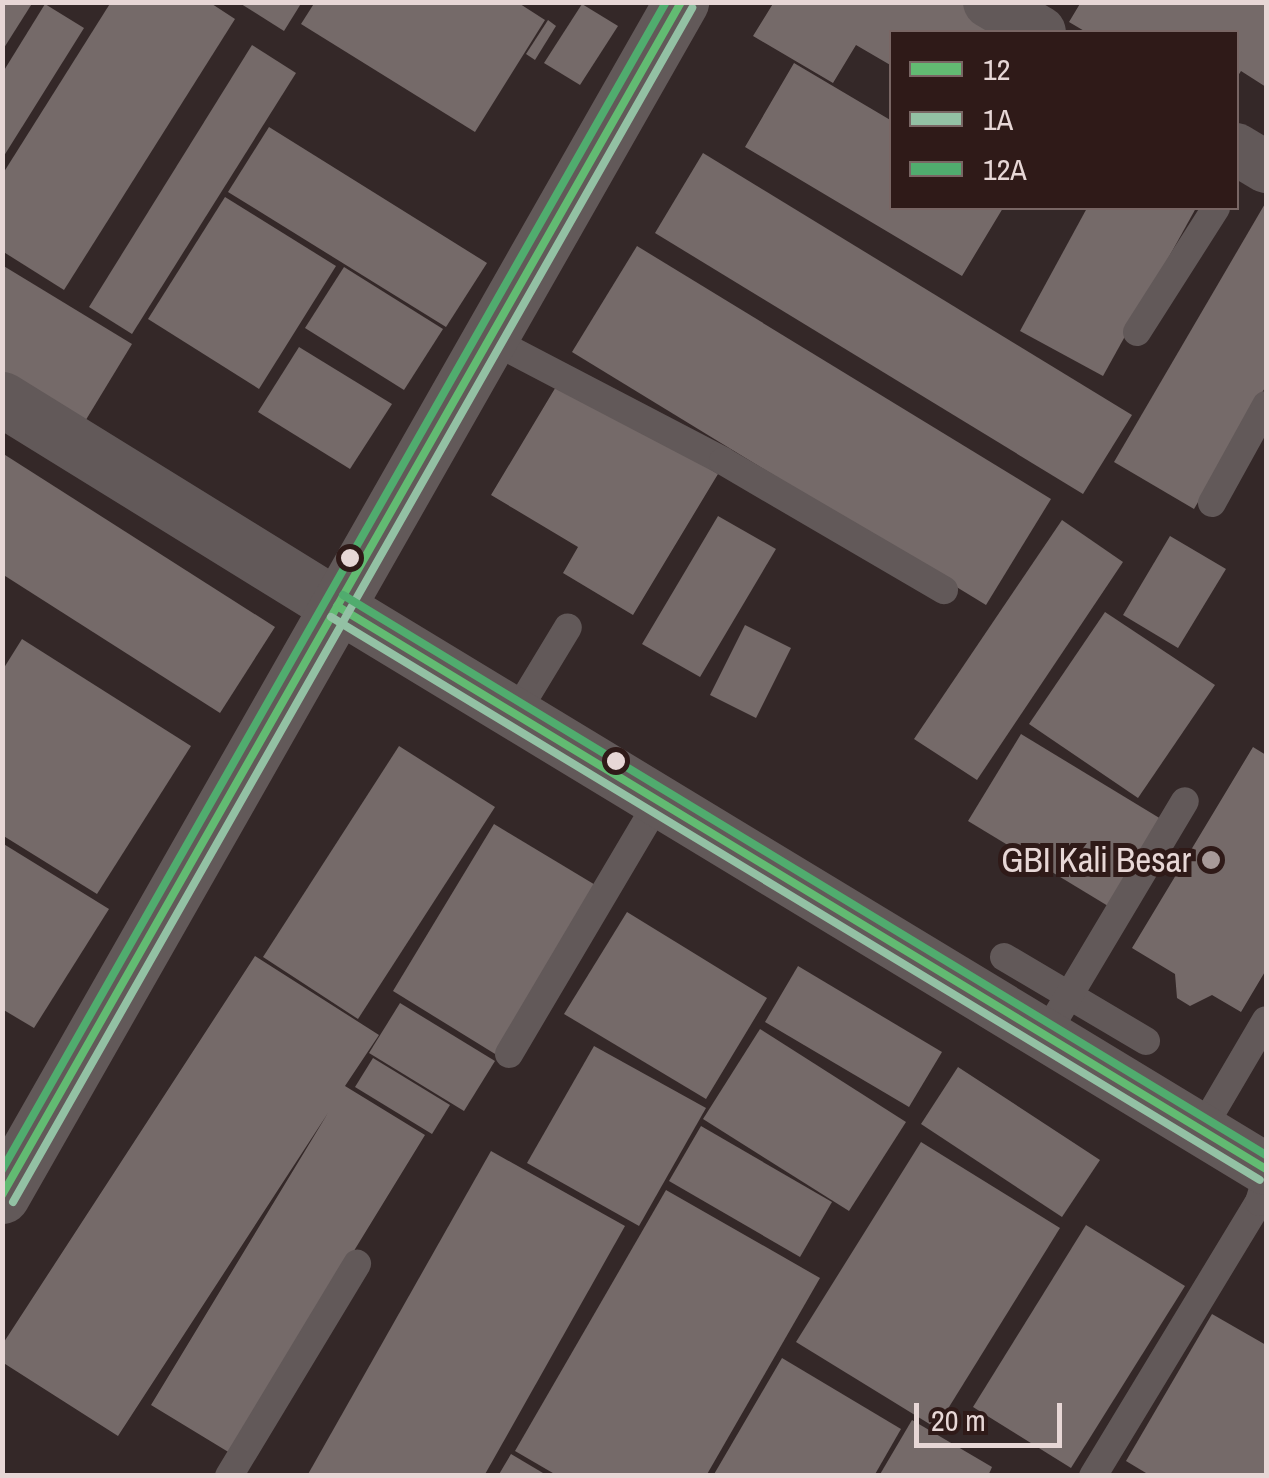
<!DOCTYPE html>
<style>
body{margin:0}
#map{position:relative;width:1269px;height:1478px;overflow:hidden;background:#342828;font-family:"Archivo Narrow",sans-serif}
div>[style]{position:absolute}
[style*='--x']{left:calc(var(--x)*1px);top:calc(var(--y)*1px);width:calc(var(--w)*1px);rotate:calc(var(--a)*1deg)}
.building>*{inset:0;background:#756a69}
.lane>*{height:28px;margin:-14px;padding:0 14px;transform-origin:14px;border-radius:14px;background:#625959}
.street>*{height:52px;margin:-26px;padding:0 26px;transform-origin:26px;border-radius:26px;background:#625959}
.secondary>*{height:55px;margin:-27.5px;padding:0 27.5px;transform-origin:27.5px;border-radius:27.5px;background:#625959}
.bus-1>*{height:8px;margin:-4px;padding:0 4px;transform-origin:4px;border-radius:4px;background:#62bb72}
.bus-2>*{height:8px;margin:-4px;padding:0 4px;transform-origin:4px;border-radius:4px;background:#93c1a4}
.bus-3>*{height:8px;margin:-4px;padding:0 4px;transform-origin:4px;border-radius:4px;background:#50ac6e}
.dots>*{width:28px;height:28px;translate:-50% -50%;box-sizing:border-box;border:5px solid #2f1a18;border-radius:50%}
span{translate:-50% -50%;white-space:nowrap;text-align:center;line-height:1.15;-webkit-text-stroke:10px #2f1a18;paint-order:stroke}
.poi-label{font-size:35px;color:#e7d7d6}
.right{translate:-100% -50%;text-align:right}
.frame{position:absolute;inset:0;border:5px solid #e7d7d6;pointer-events:none}
.legend{position:absolute;left:889px;top:30px;width:350px;height:180px;box-sizing:border-box;background:#2f1a18;border:2px solid #796664;margin:0;padding:12px 18px;list-style:none;font-size:30px;color:#e7d7d6}
.legend li{display:flex;align-items:center;gap:20px;height:50px}
.legend b{width:50px;border:2px solid #796664}
.scale{position:absolute;left:914px;top:1403px;width:148px;height:45px;box-sizing:border-box;border:5px solid #e7d7d6;border-top:0;padding-left:12px;font-size:30px;line-height:35px;white-space:nowrap;color:#e7d7d6;-webkit-text-stroke:8px #2f1a18;paint-order:stroke}
</style>
<div id="map">
<div class="building">
<div style="clip-path:polygon(2px 2px,33px 2px,2px 51px)"></div>
<div style="clip-path:polygon(111px 2px,209px 2px,235px 19px,64px 290px,2px 251px,2px 175px)"></div>
<div style="clip-path:polygon(238px 2px,302px 2px,284px 31px)"></div>
<div style="clip-path:polygon(315px 2px,517px 2px,545px 20px,475px 132px,301px 24px)"></div>
<div style="clip-path:polygon(774px 2px,962px 2px,1012px 32px,892px 32px,892px 66px,856px 45px,833px 83px,753px 36px)"></div>
<div style="clip-path:polygon(1081px 2px,1266px 2px,1266px 87px,1241px 71px,1236px 79px,1236px 32px,1086px 32px,1069px 22px)"></div>
<div style="clip-path:polygon(45px 4px,84px 28px,2px 159px,3px 72px)"></div>
<div style="clip-path:polygon(582px 4px,618px 26px,580px 85px,544px 63px)"></div>
<div style="clip-path:polygon(548px 20px,556px 26px,535px 60px,526px 54px)"></div>
<div style="clip-path:polygon(252px 45px,296px 73px,132px 334px,89px 307px)"></div>
<div style="clip-path:polygon(794px 63px,892px 121px,892px 208px,1003px 208px,962px 276px,745px 147px)"></div>
<div style="clip-path:polygon(269px 127px,487px 263px,446px 327px,228px 192px)"></div>
<div style="clip-path:polygon(703px 153px,1132px 415px,1083px 494px,655px 233px)"></div>
<div style="clip-path:polygon(225px 197px,336px 266px,259px 389px,148px 319px)"></div>
<div style="clip-path:polygon(1266px 202px,1266px 386px,1194px 509px,1114px 462px)"></div>
<div style="clip-path:polygon(1087px 208px,1196px 208px,1103px 376px,1020px 331px)"></div>
<div style="clip-path:polygon(637px 246px,1051px 499px,986px 605px,572px 352px)"></div>
<div style="clip-path:polygon(2px 265px,132px 344px,84px 423px,2px 373px)"></div>
<div style="clip-path:polygon(344px 267px,443px 329px,404px 390px,305px 328px)"></div>
<div style="clip-path:polygon(299px 347px,392px 404px,350px 469px,258px 412px)"></div>
<div style="clip-path:polygon(560px 380px,718px 474px,633px 615px,563px 573px,578px 547px,491px 495px)"></div>
<div style="clip-path:polygon(2px 453px,275px 627px,220px 713px,2px 574px)"></div>
<div style="clip-path:polygon(718px 516px,776px 549px,700px 677px,642px 644px)"></div>
<div style="clip-path:polygon(1062px 520px,1123px 562px,977px 780px,914px 739px)"></div>
<div style="clip-path:polygon(1170px 536px,1226px 569px,1178px 648px,1123px 615px)"></div>
<div style="clip-path:polygon(1105px 612px,1215px 685px,1138px 798px,1029px 724px)"></div>
<div style="clip-path:polygon(745px 625px,791px 648px,756px 718px,710px 695px)"></div>
<div style="clip-path:polygon(22px 639px,191px 746px,97px 894px,2px 835px,2px 671px)"></div>
<div style="clip-path:polygon(1021px 734px,1166px 822px,1113px 909px,968px 821px)"></div>
<div style="clip-path:polygon(399px 746px,495px 807px,358px 1019px,263px 957px)"></div>
<div style="clip-path:polygon(1253px 747px,1266px 755px,1266px 970px,1241px 1012px,1212px 995px,1190px 1006px,1177px 998px,1175px 974px,1132px 948px)"></div>
<div style="clip-path:polygon(494px 824px,602px 889px,500px 1057px,393px 991px)"></div>
<div style="clip-path:polygon(2px 843px,109px 909px,34px 1028px,2px 1009px)"></div>
<div style="clip-path:polygon(627px 912px,767px 998px,706px 1099px,564px 1014px)"></div>
<div style="clip-path:polygon(255px 956px,379px 1035px,345px 1086px,425px 1135px,230px 1453px,151px 1405px,328px 1113px,118px 1436px,2px 1362px,2px 1345px)"></div>
<div style="clip-path:polygon(798px 966px,942px 1052px,909px 1107px,765px 1022px)"></div>
<div style="clip-path:polygon(400px 1003px,495px 1061px,464px 1111px,369px 1053px)"></div>
<div style="clip-path:polygon(760px 1029px,906px 1122px,849px 1211px,703px 1119px)"></div>
<div style="clip-path:polygon(594px 1046px,706px 1108px,639px 1226px,527px 1163px)"></div>
<div style="clip-path:polygon(373px 1058px,450px 1105px,432px 1134px,355px 1087px)"></div>
<div style="clip-path:polygon(958px 1067px,1100px 1160px,1062px 1217px,921px 1124px)"></div>
<div style="clip-path:polygon(701px 1126px,832px 1202px,800px 1257px,669px 1181px)"></div>
<div style="clip-path:polygon(921px 1142px,1060px 1228px,936px 1428px,796px 1342px)"></div>
<div style="clip-path:polygon(491px 1151px,625px 1226px,484px 1476px,307px 1476px)"></div>
<div style="clip-path:polygon(666px 1190px,820px 1278px,706px 1476px,558px 1476px,515px 1451px)"></div>
<div style="clip-path:polygon(1086px 1225px,1185px 1286px,1071px 1468px,973px 1407px)"></div>
<div style="clip-path:polygon(1212px 1314px,1266px 1345px,1266px 1476px,1151px 1476px,1126px 1461px)"></div>
<div style="clip-path:polygon(782px 1358px,901px 1429px,874px 1476px,713px 1476px)"></div>
<div style="clip-path:polygon(912px 1420px,992px 1467px,988px 1476px,879px 1476px)"></div>
<div style="clip-path:polygon(511px 1454px,548px 1476px,498px 1476px)"></div>
</div>
<div class="lane">
<div style="--x:1137;--y:332;--w:147;--a:-57.5"></div>
<div style="--x:488;--y:338;--w:265;--a:27.6"></div>
<div style="--x:723;--y:461;--w:256;--a:30.3"></div>
<div style="--x:1212;--y:503;--w:112;--a:-61.1"></div>
<div style="--x:516;--y:713;--w:100;--a:-58.8"></div>
<div style="--x:1004;--y:957;--w:165;--a:30.6"></div>
<div style="--x:1046;--y:1034;--w:271;--a:-59.2"></div>
<div style="--x:509;--y:1054;--w:295;--a:-59.4"></div>
<div style="--x:1202;--y:1129;--w:126;--a:-59.6"></div>
<div style="--x:229;--y:1476;--w:248;--a:-58.9"></div>
<div style="--x:1093;--y:1476;--w:320;--a:-58.8"></div>
<div style="--x:1259;--y:1202;--w:24;--a:-73"></div>
</div>
<div class="street">
<div style="--x:989;--y:2;--w:59;--a:30.5"></div>
<div style="--x:1236;--y:149;--w:35;--a:31"></div>
<div style="--x:337;--y:606;--w:1086;--a:31.22"></div>
</div>
<div class="secondary">
<div style="--x:2;--y:399;--w:394;--a:31.7"></div>
<div style="--x:2;--y:1196;--w:1374;--a:-60.37"></div>
</div>
<div class="bus-1">
<div style="--x:337;--y:606;--w:1086;--a:31.22"></div>
<div style="--x:2;--y:1195;--w:1373;--a:-60.35"></div>
</div>
<div class="bus-2">
<div style="--x:331;--y:617;--w:1086;--a:31.22"></div>
<div style="--x:13;--y:1202;--w:1374;--a:-60.37"></div>
</div>
<div class="bus-3">
<div style="--x:343;--y:595;--w:1080;--a:31.25"></div>
<div style="--x:2;--y:1170;--w:1344;--a:-60.38"></div>
</div>
<div class="dots">
<div style="left:350px;top:558px;background:#e7d7d6"></div>
<div style="left:616px;top:761px;background:#e7d7d6"></div>
<div style="left:1211px;top:860px;background:#a89a99"></div>
</div>
<div class="poi-label">
<span class="right" style="left:1191px;top:860px">GBI Kali Besar</span>
</div>
<div class="frame"></div>
<ul class="legend">
<li><b style="height:12px;background:#62bb72"></b>12</li>
<li><b style="height:12px;background:#93c1a4"></b>1A</li>
<li><b style="height:12px;background:#50ac6e"></b>12A</li>
</ul>
<div class="scale">20 m</div>
</div>
